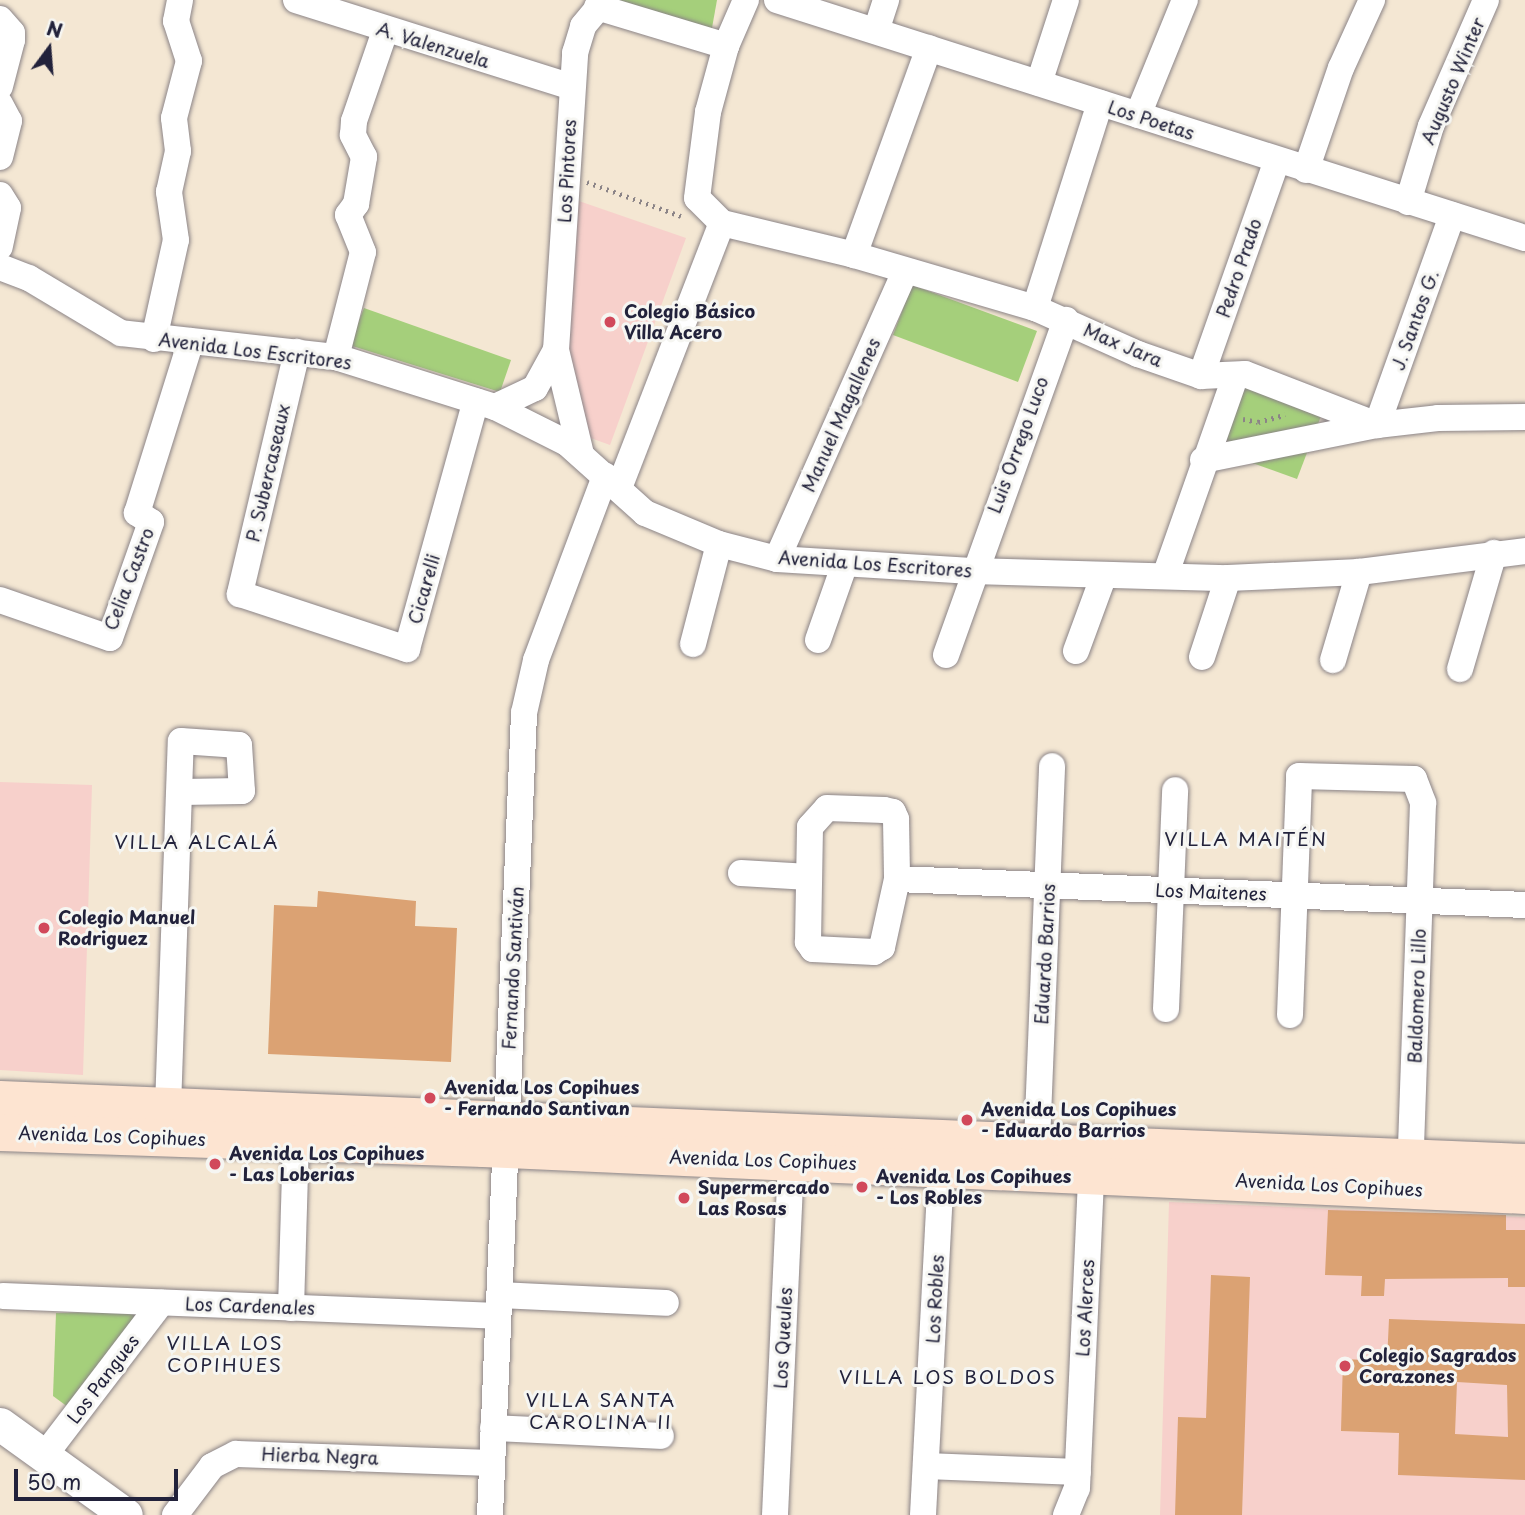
<!DOCTYPE html>
<meta charset="utf-8">
<style>
body{margin:0}
#map{position:relative;width:1525px;height:1515px;overflow:hidden;background:#f4e7d3;font-family:"Playpen Sans",sans-serif}
div>[style]{position:absolute}
[style*='--x']{left:calc(var(--x)*1px);top:calc(var(--y)*1px);width:calc(var(--w)*1px);rotate:calc(var(--a)*1deg)}
.built>*{inset:0;background:#f7d0cb}
.green>*{inset:0;background:#a5cf7b}
.building>*{inset:0;background:#dba273}
.path>*{height:4.5px;margin-top:-2.25px;transform-origin:0;background:repeating-linear-gradient(90deg,#8b8487 0 2px,transparent 0 7px)}
.roads{filter:drop-shadow(0 0 2px #8b8487) drop-shadow(0 0 2px #8b8487)}
.minor>*{height:26px;margin:-13px;padding:0 13px;transform-origin:13px;border-radius:13px;background:#fff}
.tertiary>*{height:33px;margin:-16.5px;padding:0 16.5px;transform-origin:16.5px;border-radius:16.5px;background:#fff}
.secondary>*{height:37px;margin:-18.5px;padding:0 18.5px;transform-origin:18.5px;border-radius:18.5px;background:#fde4d1}
.dots>*{width:19px;height:19px;translate:-50% -50%;box-sizing:border-box;border:4px solid #f6f6f2;border-radius:50%}
span{translate:-50% -50%;white-space:nowrap;text-align:center;line-height:1.15;-webkit-text-stroke:6px #f6f6f2;paint-order:stroke}
.street-label{font-size:18px;color:#22223b}
.poi-label{font-size:18px;color:#22223b;font-weight:700}
.left{translate:0 -50%;text-align:left}
.neighbourhood-label{font-size:19px;color:#22223b;letter-spacing:2px}
.north{position:absolute;left:14px;top:14px;width:70px;height:70px;-webkit-text-stroke:5px #f6f6f2;paint-order:stroke;rotate:16deg;font-size:19px;font-weight:700;line-height:28px;text-align:center;color:#22223b}
.north::after{content:'';display:block;margin:auto;width:24px;height:32px;background:#22223b;clip-path:polygon(50% 0,100% 100%,50% 72%,0 100%)}
.scale{position:absolute;left:14px;top:1469px;width:164px;height:32px;box-sizing:border-box;border:4px solid #22223b;border-top:0;padding-left:9px;font-size:21px;line-height:24px;white-space:nowrap;color:#22223b;-webkit-text-stroke:5px #f6f6f2;paint-order:stroke}
</style>
<div id="map">
<div class="built">
<div style="clip-path:polygon(576px 200px,686px 238px,610px 445px,574px 432px,566px 358px)"></div>
<div style="clip-path:polygon(0 782px,92px 785px,83px 1075px,0 1070px)"></div>
<div style="clip-path:polygon(1169px 1202px,1525px 1217px,1525px 1515px,1160px 1515px)"></div>
</div>
<div class="green">
<div style="clip-path:polygon(594px 0,717px 0,710px 39px)"></div>
<div style="clip-path:polygon(912px 285px,1037px 331px,1018px 382px,893px 335px)"></div>
<div style="clip-path:polygon(364px 308px,511px 360px,500px 392px,349px 345px)"></div>
<div style="clip-path:polygon(1245px 374px,1326px 403px,1297px 479px,1216px 450px)"></div>
<div style="clip-path:polygon(137px 1311px,138px 1322px,68px 1407px,53px 1396px,56px 1313px)"></div>
</div>
<div class="building">
<div style="clip-path:polygon(318px 891px,416px 901px,415px 926px,457px 928px,451px 1062px,268px 1054px,274px 905px,317px 907px)"></div>
<div style="clip-path:polygon(1328px 1210px,1506px 1215px,1506px 1230px,1525px 1230px,1525px 1287px,1508px 1287px,1508px 1278px,1385px 1279px,1384px 1296px,1361px 1296px,1362px 1276px,1325px 1275px)"></div>
<div style="clip-path:polygon(1211px 1275px,1250px 1277px,1242px 1515px,1175px 1515px,1178px 1417px,1206px 1418px)"></div>
<div style="clip-path:polygon(evenodd,1389px 1319px,1525px 1324px,1525px 1480px,1398px 1475px,1399px 1433px,1341px 1431px,1343px 1359px,1387px 1361px,1389px 1319px,1457px 1382px,1507px 1385px,1508px 1437px,1455px 1434px,1457px 1382px)"></div>
</div>
<div class="path">
<div style="--x:587;--y:182;--w:100;--a:19.9"></div>
<div style="--x:1243;--y:419;--w:15;--a:11"></div>
<div style="--x:1258;--y:422;--w:28;--a:-15"></div>
</div>
<div class="roads">
<div class="minor">
<div style="--x:296;--y:0;--w:289;--a:17.5"></div>
<div style="--x:777;--y:0;--w:785;--a:17.65"></div>
<div style="--x:597;--y:7;--w:135;--a:16.8"></div>
<div style="--x:0;--y:19;--w:18;--a:49"></div>
<div style="--x:12;--y:33;--w:7;--a:90"></div>
<div style="--x:12;--y:40;--w:48;--a:104.6"></div>
<div style="--x:876;--y:31;--w:33;--a:-72"></div>
<div style="--x:1039;--y:83;--w:87;--a:-72"></div>
<div style="--x:0;--y:104;--w:19;--a:62"></div>
<div style="--x:9;--y:121;--w:37;--a:104"></div>
<div style="--x:1138;--y:115;--w:124;--a:-67.8"></div>
<div style="--x:1306;--y:170;--w:108;--a:-71.1"></div>
<div style="--x:1341;--y:68;--w:75;--a:-65.5"></div>
<div style="--x:0;--y:195;--w:15;--a:58"></div>
<div style="--x:8;--y:208;--w:40;--a:102"></div>
<div style="--x:1408;--y:202;--w:79;--a:-73.2"></div>
<div style="--x:1431;--y:126;--w:137;--a:-66.4"></div>
<div style="--x:722;--y:223;--w:136;--a:13.6"></div>
<div style="--x:854;--y:255;--w:189;--a:16.3"></div>
<div style="--x:1035;--y:308;--w:113;--a:24.1"></div>
<div style="--x:1138;--y:354;--w:67;--a:19.2"></div>
<div style="--x:1201;--y:376;--w:44;--a:-2.6"></div>
<div style="--x:1245;--y:374;--w:142;--a:21.1"></div>
<div style="--x:1377;--y:425;--w:61;--a:-6.5"></div>
<div style="--x:1438;--y:418;--w:87;--a:-0.7"></div>
<div style="--x:722;--y:223;--w:35;--a:-135"></div>
<div style="--x:697;--y:198;--w:87;--a:-82.7"></div>
<div style="--x:708;--y:112;--w:68;--a:-74.7"></div>
<div style="--x:726;--y:46;--w:50;--a:-66.5"></div>
<div style="--x:854;--y:255;--w:220;--a:-70.1"></div>
<div style="--x:0;--y:267;--w:31;--a:21"></div>
<div style="--x:29;--y:278;--w:107;--a:30.9"></div>
<div style="--x:121;--y:333;--w:216;--a:6.4"></div>
<div style="--x:336;--y:357;--w:167;--a:17.5"></div>
<div style="--x:495;--y:407;--w:80;--a:26.6"></div>
<div style="--x:567;--y:443;--w:105;--a:41.9"></div>
<div style="--x:645;--y:513;--w:80;--a:22.7"></div>
<div style="--x:719;--y:544;--w:60;--a:14.5"></div>
<div style="--x:777;--y:559;--w:195;--a:3.5"></div>
<div style="--x:972;--y:571;--w:256;--a:1.6"></div>
<div style="--x:1228;--y:578;--w:131;--a:-2.6"></div>
<div style="--x:1359;--y:572;--w:167;--a:-7.2"></div>
<div style="--x:1035;--y:308;--w:215;--a:-72.4"></div>
<div style="--x:154;--y:339;--w:101;--a:-77.5"></div>
<div style="--x:176;--y:240;--w:49;--a:-98.3"></div>
<div style="--x:169;--y:192;--w:42;--a:-77.6"></div>
<div style="--x:178;--y:151;--w:33;--a:-97"></div>
<div style="--x:174;--y:118;--w:59;--a:-75.3"></div>
<div style="--x:189;--y:61;--w:42;--a:-108"></div>
<div style="--x:176;--y:21;--w:21;--a:-79"></div>
<div style="--x:556;--y:350;--w:107;--a:76.5"></div>
<div style="--x:297;--y:352;--w:249;--a:103.3"></div>
<div style="--x:240;--y:594;--w:176;--a:18.2"></div>
<div style="--x:407;--y:649;--w:257;--a:-74.5"></div>
<div style="--x:336;--y:357;--w:108;--a:-75.6"></div>
<div style="--x:363;--y:252;--w:40;--a:-112"></div>
<div style="--x:348;--y:215;--w:14;--a:-54"></div>
<div style="--x:356;--y:204;--w:48;--a:-80.3"></div>
<div style="--x:364;--y:157;--w:25;--a:-117"></div>
<div style="--x:353;--y:135;--w:14;--a:-86"></div>
<div style="--x:354;--y:121;--w:95;--a:-71"></div>
<div style="--x:1201;--y:376;--w:229;--a:-70.6"></div>
<div style="--x:495;--y:407;--w:44;--a:-25.4"></div>
<div style="--x:535;--y:388;--w:43;--a:-61.1"></div>
<div style="--x:556;--y:350;--w:298;--a:-86.3"></div>
<div style="--x:575;--y:53;--w:28;--a:-73"></div>
<div style="--x:583;--y:26;--w:34;--a:-50"></div>
<div style="--x:1203;--y:460;--w:177;--a:-11.4"></div>
<div style="--x:1377;--y:425;--w:223;--a:-70.3"></div>
<div style="--x:619;--y:488;--w:284;--a:-68.8"></div>
<div style="--x:777;--y:559;--w:315;--a:-66"></div>
<div style="--x:1165;--y:576;--w:211;--a:-70.6"></div>
<div style="--x:0;--y:600;--w:116;--a:19.1"></div>
<div style="--x:110;--y:638;--w:123;--a:-70.5"></div>
<div style="--x:151;--y:522;--w:17;--a:-147"></div>
<div style="--x:137;--y:513;--w:180;--a:-72.6"></div>
<div style="--x:818;--y:640;--w:78;--a:-70.6"></div>
<div style="--x:693;--y:644;--w:103;--a:-75.4"></div>
<div style="--x:1076;--y:651;--w:81;--a:-69.8"></div>
<div style="--x:946;--y:655;--w:356;--a:-70.3"></div>
<div style="--x:1202;--y:657;--w:83;--a:-71.8"></div>
<div style="--x:1333;--y:660;--w:92;--a:-73.5"></div>
<div style="--x:1460;--y:669;--w:121;--a:-73.7"></div>
<div style="--x:827;--y:808;--w:57;--a:2"></div>
<div style="--x:884;--y:810;--w:9;--a:13"></div>
<div style="--x:893;--y:812;--w:8;--a:67"></div>
<div style="--x:896;--y:819;--w:60;--a:89"></div>
<div style="--x:897;--y:879;--w:70;--a:102.4"></div>
<div style="--x:882;--y:947;--w:9;--a:148"></div>
<div style="--x:874;--y:952;--w:61;--a:-177.2"></div>
<div style="--x:813;--y:949;--w:9;--a:-126"></div>
<div style="--x:808;--y:942;--w:115;--a:-89"></div>
<div style="--x:810;--y:827;--w:25;--a:-48"></div>
<div style="--x:741;--y:873;--w:68;--a:3.4"></div>
<div style="--x:897;--y:879;--w:629;--a:2.37"></div>
<div style="--x:1166;--y:1009;--w:219;--a:-87.6"></div>
<div style="--x:1290;--y:1015;--w:239;--a:-87.8"></div>
<div style="--x:1299;--y:776;--w:115;--a:1.5"></div>
<div style="--x:1414;--y:779;--w:26;--a:69"></div>
<div style="--x:1423;--y:803;--w:370;--a:92"></div>
<div style="--x:168;--y:1107;--w:366;--a:-88"></div>
<div style="--x:181;--y:741;--w:58;--a:3.9"></div>
<div style="--x:239;--y:745;--w:46;--a:86.3"></div>
<div style="--x:242;--y:791;--w:61;--a:179.1"></div>
<div style="--x:1037;--y:1142;--w:376;--a:-87.7"></div>
<div style="--x:499;--y:1295;--w:167;--a:2.7"></div>
<div style="--x:3;--y:1296;--w:495;--a:2.3"></div>
<div style="--x:291;--y:1308;--w:166;--a:-88.3"></div>
<div style="--x:493;--y:1428;--w:168;--a:2.7"></div>
<div style="--x:44;--y:1456;--w:193;--a:-52.6"></div>
<div style="--x:926;--y:1466;--w:152;--a:2.3"></div>
<div style="--x:175;--y:1515;--w:61;--a:-52.9"></div>
<div style="--x:212;--y:1466;--w:27;--a:-27"></div>
<div style="--x:236;--y:1454;--w:256;--a:2"></div>
<div style="--x:490;--y:1515;--w:803;--a:-87.57"></div>
<div style="--x:524;--y:713;--w:54;--a:-77.2"></div>
<div style="--x:536;--y:660;--w:197;--a:-69.4"></div>
<div style="--x:775;--y:1515;--w:354;--a:-87.4"></div>
<div style="--x:923;--y:1515;--w:348;--a:-87"></div>
<div style="--x:1066;--y:1515;--w:29;--a:-68"></div>
<div style="--x:1077;--y:1488;--w:329;--a:-87.4"></div>
</div>
<div class="tertiary">
<div style="--x:0;--y:1424;--w:155;--a:35.8"></div>
</div>
<div class="secondary">
<div style="--x:0;--y:1099;--w:1526;--a:2.37"></div>
<div style="--x:0;--y:1132;--w:483;--a:1.9"></div>
<div style="--x:483;--y:1148;--w:1043;--a:2.58"></div>
</div>
</div>
<div class="dots">
<div style="left:610px;top:322px;background:#d1495b"></div>
<div style="left:44px;top:928px;background:#d1495b"></div>
<div style="left:430px;top:1098px;background:#d1495b"></div>
<div style="left:967px;top:1120px;background:#d1495b"></div>
<div style="left:215px;top:1164px;background:#d1495b"></div>
<div style="left:862px;top:1187px;background:#d1495b"></div>
<div style="left:684px;top:1198px;background:#d1495b"></div>
<div style="left:1345px;top:1366px;background:#d1495b"></div>
</div>
<div class="street-label">
<span style="left:433px;top:45px;rotate:17deg">A. Valenzuela</span>
<span style="left:1453px;top:81px;rotate:-67deg">Augusto Winter</span>
<span style="left:1151px;top:120px;rotate:18deg">Los Poetas</span>
<span style="left:567px;top:171px;rotate:-87deg">Los Pintores</span>
<span style="left:1239px;top:268px;rotate:-71deg">Pedro Prado</span>
<span style="left:1415px;top:320px;rotate:-70deg">J. Santos G.</span>
<span style="left:1123px;top:345px;rotate:23deg">Max Jara</span>
<span style="left:255px;top:351px;rotate:7deg">Avenida Los Escritores</span>
<span style="left:841px;top:415px;rotate:-66deg">Manuel Magallenes</span>
<span style="left:1018px;top:445px;rotate:-70deg">Luis Orrego Luco</span>
<span style="left:268px;top:473px;rotate:-77deg">P. Subercaseaux</span>
<span style="left:875px;top:564px;rotate:4deg">Avenida Los Escritores</span>
<span style="left:129px;top:579px;rotate:-69deg">Celia Castro</span>
<span style="left:424px;top:589px;rotate:-74deg">Cicarelli</span>
<span style="left:1211px;top:892px;rotate:2deg">Los Maitenes</span>
<span style="left:1045px;top:954px;rotate:-87deg">Eduardo Barrios</span>
<span style="left:513px;top:968px;rotate:-87deg">Fernando Santiván</span>
<span style="left:1417px;top:996px;rotate:-88deg">Baldomero Lillo</span>
<span style="left:112px;top:1136px;rotate:2deg">Avenida Los Copihues</span>
<span style="left:763px;top:1160px;rotate:2deg">Avenida Los Copihues</span>
<span style="left:1329px;top:1185px;rotate:3deg">Avenida Los Copihues</span>
<span style="left:935px;top:1299px;rotate:-87deg">Los Robles</span>
<span style="left:250px;top:1306px;rotate:2deg">Los Cardenales</span>
<span style="left:1085px;top:1308px;rotate:-87deg">Los Alerces</span>
<span style="left:783px;top:1338px;rotate:-87deg">Los Queules</span>
<span style="left:103px;top:1379px;rotate:-53deg">Los Pangues</span>
<span style="left:320px;top:1456px;rotate:2deg">Hierba Negra</span>
</div>
<div class="poi-label">
<span class="left" style="left:624px;top:322px">Colegio Básico<br>Villa Acero</span>
<span class="left" style="left:58px;top:928px">Colegio Manuel<br>Rodriguez</span>
<span class="left" style="left:444px;top:1098px">Avenida Los Copihues<br>- Fernando Santivan</span>
<span class="left" style="left:981px;top:1120px">Avenida Los Copihues<br>- Eduardo Barrios</span>
<span class="left" style="left:229px;top:1164px">Avenida Los Copihues<br>- Las Loberias</span>
<span class="left" style="left:876px;top:1187px">Avenida Los Copihues<br>- Los Robles</span>
<span class="left" style="left:698px;top:1198px">Supermercado<br>Las Rosas</span>
<span class="left" style="left:1359px;top:1366px">Colegio Sagrados<br>Corazones</span>
</div>
<div class="neighbourhood-label">
<span style="left:1246px;top:839px">VILLA MAITÉN</span>
<span style="left:197px;top:842px">VILLA ALCALÁ</span>
<span style="left:225px;top:1354px">VILLA LOS<br>COPIHUES</span>
<span style="left:948px;top:1377px">VILLA LOS BOLDOS</span>
<span style="left:601px;top:1411px">VILLA SANTA<br>CAROLINA II</span>
</div>
<div class="north">N</div>
<div class="scale">50 m</div>
</div>
